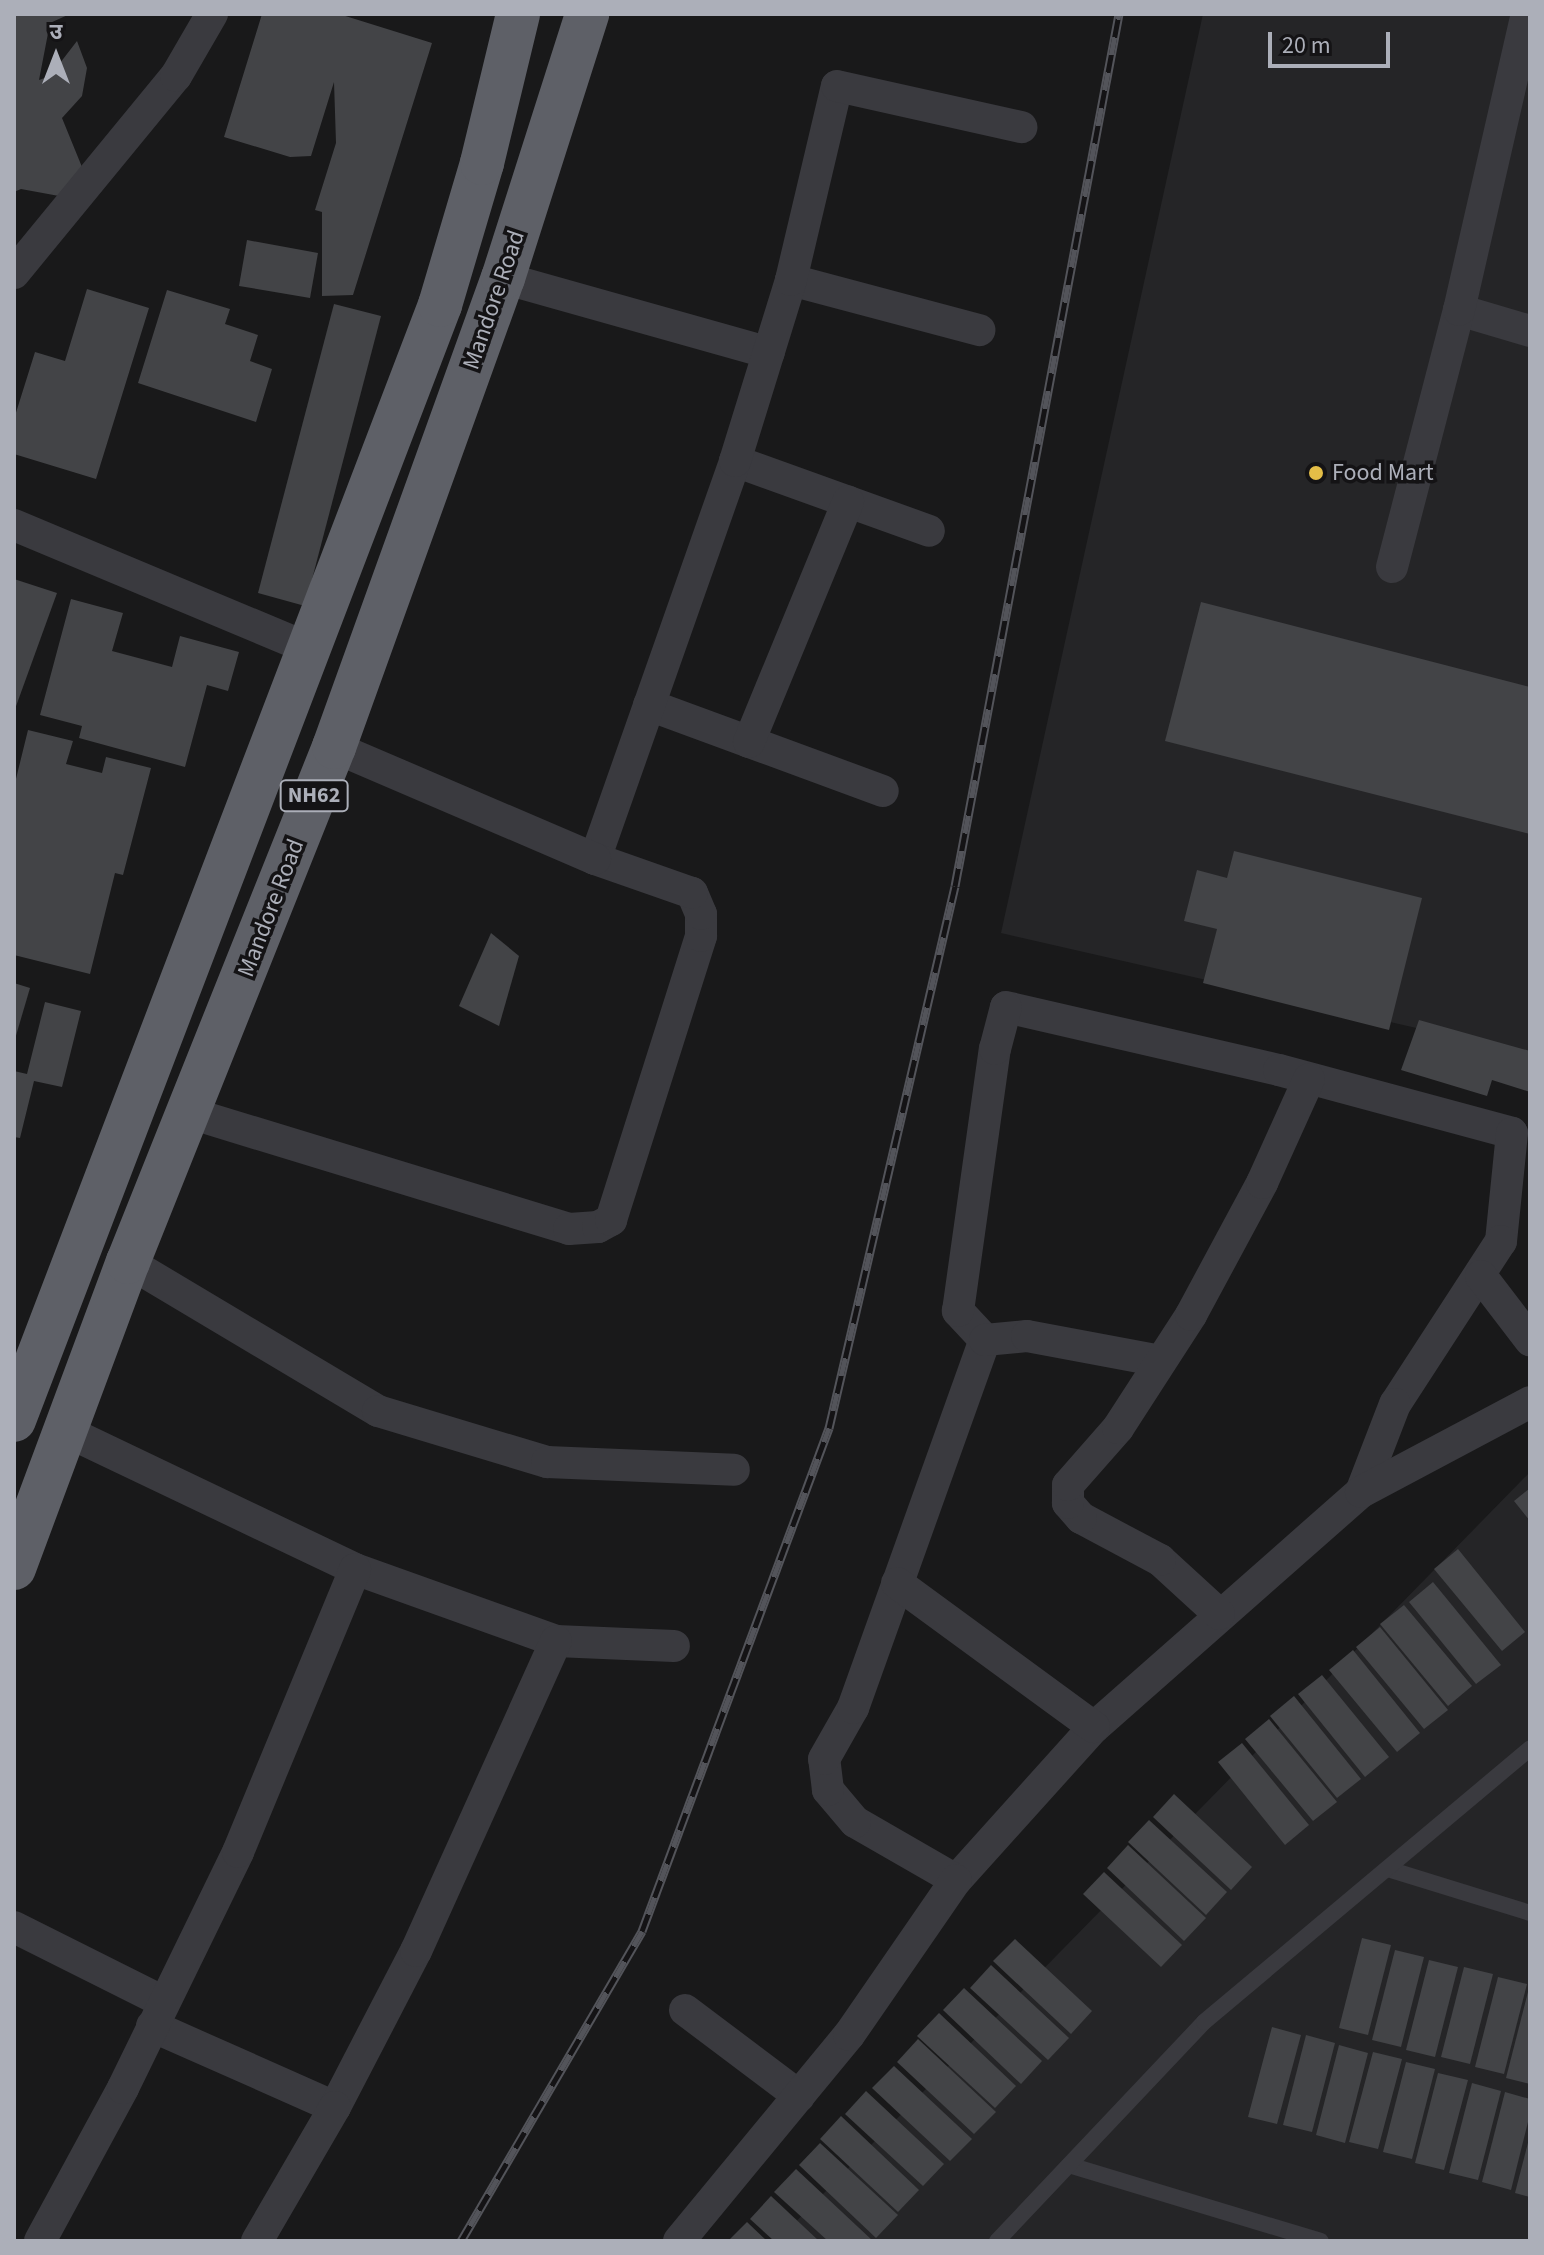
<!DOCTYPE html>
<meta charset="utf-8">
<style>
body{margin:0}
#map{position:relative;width:1544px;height:2255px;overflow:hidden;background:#19191a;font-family:"Source Sans 3","Noto Sans Devanagari",sans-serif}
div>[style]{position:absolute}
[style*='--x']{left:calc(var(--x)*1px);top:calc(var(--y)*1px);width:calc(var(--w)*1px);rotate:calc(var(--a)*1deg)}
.built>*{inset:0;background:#252527}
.building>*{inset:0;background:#434447}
.service>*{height:16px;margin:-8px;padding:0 8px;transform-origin:8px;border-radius:8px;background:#3a3a3f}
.minor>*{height:32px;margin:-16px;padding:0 16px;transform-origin:16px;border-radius:16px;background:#3a3a3f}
.trunk>*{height:44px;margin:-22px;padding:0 22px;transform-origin:22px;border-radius:22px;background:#5e6067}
.rail>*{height:9px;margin-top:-4.5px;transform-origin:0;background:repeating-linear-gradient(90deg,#141315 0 18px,#53545a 0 36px);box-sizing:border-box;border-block:2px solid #53545a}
.dots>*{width:22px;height:22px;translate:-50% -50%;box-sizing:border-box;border:4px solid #141315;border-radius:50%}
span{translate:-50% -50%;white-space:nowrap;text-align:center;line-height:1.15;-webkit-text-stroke:7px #141315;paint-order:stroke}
.shield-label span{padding:2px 6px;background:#141315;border:2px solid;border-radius:6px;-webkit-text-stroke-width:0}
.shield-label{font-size:22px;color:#acafb9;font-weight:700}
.street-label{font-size:24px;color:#acafb9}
.poi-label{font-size:24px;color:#acafb9}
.left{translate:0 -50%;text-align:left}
.frame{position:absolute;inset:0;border:16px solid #acafb9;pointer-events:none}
.north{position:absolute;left:16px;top:16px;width:80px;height:80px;-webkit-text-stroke:6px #141315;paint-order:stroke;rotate:0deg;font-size:22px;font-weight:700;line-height:32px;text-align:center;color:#acafb9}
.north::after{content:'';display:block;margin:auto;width:28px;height:36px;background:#acafb9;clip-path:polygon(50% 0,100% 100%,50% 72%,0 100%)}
.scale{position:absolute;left:1268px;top:32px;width:122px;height:36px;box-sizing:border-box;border:4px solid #acafb9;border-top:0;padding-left:10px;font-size:24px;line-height:28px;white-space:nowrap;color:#acafb9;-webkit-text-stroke:6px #141315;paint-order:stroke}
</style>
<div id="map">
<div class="built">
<div style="clip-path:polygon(1203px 14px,1530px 14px,1530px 1054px,1001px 933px)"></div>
<div style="clip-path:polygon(1530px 1472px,1530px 2241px,777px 2241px)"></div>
</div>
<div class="building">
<div style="clip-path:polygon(14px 14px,70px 14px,50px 23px,39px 80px,50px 76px,77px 41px,87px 68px,82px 96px,62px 118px,82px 167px,59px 196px,21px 189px,14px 192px)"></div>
<div style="clip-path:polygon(262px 14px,339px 14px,432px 43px,353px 295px,322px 296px,322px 212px,315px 210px,336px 143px,334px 82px,311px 156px,290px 157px,224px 137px)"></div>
<div style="clip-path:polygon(247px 240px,318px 253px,310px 298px,239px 286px)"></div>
<div style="clip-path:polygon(87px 289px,149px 308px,96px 479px,14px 454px,14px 419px,35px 352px,65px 361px)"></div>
<div style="clip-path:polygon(167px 290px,230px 309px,225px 324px,258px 335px,250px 361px,272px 369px,256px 422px,138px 383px)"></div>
<div style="clip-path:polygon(334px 304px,381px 316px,305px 606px,258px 593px)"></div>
<div style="clip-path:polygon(14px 579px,57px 593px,15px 709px,14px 709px)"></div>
<div style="clip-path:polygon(71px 599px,123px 613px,112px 651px,172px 667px,180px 636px,239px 652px,228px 691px,207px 685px,185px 767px,79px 738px,82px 726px,40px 715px)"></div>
<div style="clip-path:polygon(1201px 602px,1530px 687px,1530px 834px,1165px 741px)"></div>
<div style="clip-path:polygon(28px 730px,73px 741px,66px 764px,102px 773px,106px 757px,151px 768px,123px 875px,115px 873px,90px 974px,14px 955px,14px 787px)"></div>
<div style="clip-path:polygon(1234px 851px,1422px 898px,1389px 1030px,1203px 983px,1217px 929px,1184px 921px,1197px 870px,1227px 878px)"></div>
<div style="clip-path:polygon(491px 933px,519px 956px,499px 1026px,459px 1006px)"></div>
<div style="clip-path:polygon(14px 983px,30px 988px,15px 1039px,14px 1039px)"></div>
<div style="clip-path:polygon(45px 1002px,81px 1011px,62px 1087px,34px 1081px,20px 1138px,14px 1137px,14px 1071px,27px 1074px)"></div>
<div style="clip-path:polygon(1419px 1020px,1530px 1051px,1530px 1092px,1492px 1080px,1487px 1096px,1401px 1070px)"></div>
<div style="clip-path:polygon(1530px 1488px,1530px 1521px,1514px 1501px)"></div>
<div style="clip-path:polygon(1458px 1549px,1525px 1632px,1502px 1651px,1434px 1569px)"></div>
<div style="clip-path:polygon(1433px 1582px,1501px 1665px,1476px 1684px,1409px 1602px)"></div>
<div style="clip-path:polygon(1404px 1605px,1472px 1686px,1448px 1706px,1380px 1624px)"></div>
<div style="clip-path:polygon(1380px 1627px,1448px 1710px,1424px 1729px,1356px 1647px)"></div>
<div style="clip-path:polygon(1353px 1650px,1420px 1733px,1397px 1752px,1329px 1670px)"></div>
<div style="clip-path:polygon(1322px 1675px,1389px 1757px,1365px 1777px,1298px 1694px)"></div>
<div style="clip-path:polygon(1294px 1696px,1361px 1779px,1337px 1798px,1270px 1716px)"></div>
<div style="clip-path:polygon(1269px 1719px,1337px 1802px,1313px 1821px,1245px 1739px)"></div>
<div style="clip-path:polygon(1242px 1743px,1309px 1825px,1285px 1845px,1218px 1762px)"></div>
<div style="clip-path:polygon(1174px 1794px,1252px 1867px,1231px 1890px,1153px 1817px)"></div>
<div style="clip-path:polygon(1149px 1820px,1227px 1892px,1206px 1915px,1128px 1842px)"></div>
<div style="clip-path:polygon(1128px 1845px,1206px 1918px,1184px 1941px,1107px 1868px)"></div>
<div style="clip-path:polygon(1104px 1872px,1182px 1945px,1161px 1967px,1083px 1894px)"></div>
<div style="clip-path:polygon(1362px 1938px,1391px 1945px,1368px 2035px,1339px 2028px)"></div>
<div style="clip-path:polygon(1015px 1939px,1092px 2011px,1071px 2034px,993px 1961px)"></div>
<div style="clip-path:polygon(1395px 1950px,1424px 1957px,1401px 2047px,1372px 2040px)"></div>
<div style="clip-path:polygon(1429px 1960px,1458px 1967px,1435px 2057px,1406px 2050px)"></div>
<div style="clip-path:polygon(991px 1965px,1069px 2038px,1048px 2060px,970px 1988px)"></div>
<div style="clip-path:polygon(1464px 1967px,1493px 1974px,1470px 2064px,1441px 2057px)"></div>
<div style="clip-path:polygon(1498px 1977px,1527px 1984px,1504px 2074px,1475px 2067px)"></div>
<div style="clip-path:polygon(964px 1988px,1042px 2061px,1021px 2084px,943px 2010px)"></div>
<div style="clip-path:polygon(1529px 1988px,1530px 1988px,1530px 2084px,1506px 2078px)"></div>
<div style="clip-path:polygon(939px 2013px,1016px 2086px,995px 2108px,917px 2036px)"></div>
<div style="clip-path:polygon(1272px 2027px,1301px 2035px,1277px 2124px,1248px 2117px)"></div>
<div style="clip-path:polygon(1306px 2035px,1335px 2043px,1312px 2132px,1283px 2125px)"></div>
<div style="clip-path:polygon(918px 2039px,996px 2112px,974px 2134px,897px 2062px)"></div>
<div style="clip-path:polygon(1339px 2045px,1368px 2053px,1345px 2143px,1316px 2135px)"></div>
<div style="clip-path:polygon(1373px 2052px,1402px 2059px,1378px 2149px,1349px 2142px)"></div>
<div style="clip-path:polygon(1406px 2062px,1435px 2069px,1412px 2159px,1383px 2152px)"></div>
<div style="clip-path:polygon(894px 2066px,972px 2139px,950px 2161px,872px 2088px)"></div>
<div style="clip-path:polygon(1438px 2073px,1468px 2080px,1444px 2170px,1415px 2163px)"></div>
<div style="clip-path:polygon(1472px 2083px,1501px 2091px,1478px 2180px,1449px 2173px)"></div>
<div style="clip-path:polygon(866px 2091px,944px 2164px,923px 2186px,845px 2114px)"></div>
<div style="clip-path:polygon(1505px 2092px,1530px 2099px,1530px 2114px,1511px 2190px,1482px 2182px)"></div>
<div style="clip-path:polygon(841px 2116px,919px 2190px,898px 2212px,820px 2139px)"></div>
<div style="clip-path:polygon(1529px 2139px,1530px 2139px,1530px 2197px,1515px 2193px)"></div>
<div style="clip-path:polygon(820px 2143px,898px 2215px,876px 2238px,799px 2165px)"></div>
<div style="clip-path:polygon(796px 2169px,873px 2241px,828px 2241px,774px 2192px)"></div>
<div style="clip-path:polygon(771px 2196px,819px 2241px,774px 2241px,750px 2219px)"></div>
<div style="clip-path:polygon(747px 2222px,767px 2241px,728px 2241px)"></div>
</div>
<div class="service">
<div style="--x:1388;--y:1869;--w:149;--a:17.2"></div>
<div style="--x:1069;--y:2165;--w:263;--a:16.8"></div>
<div style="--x:997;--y:2241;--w:301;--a:-46.6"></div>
<div style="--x:1204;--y:2022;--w:426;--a:-40"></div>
</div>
<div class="minor">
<div style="--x:14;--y:273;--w:255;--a:-50.6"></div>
<div style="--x:176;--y:76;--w:72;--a:-59.9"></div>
<div style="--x:503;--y:278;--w:276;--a:15.7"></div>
<div style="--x:791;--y:280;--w:195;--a:14.9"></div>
<div style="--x:1459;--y:310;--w:74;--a:16.5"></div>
<div style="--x:735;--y:461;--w:206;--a:19.8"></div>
<div style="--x:14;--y:525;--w:322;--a:22.7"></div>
<div style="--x:1392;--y:567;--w:266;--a:-75.4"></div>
<div style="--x:1459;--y:310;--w:304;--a:-77.1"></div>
<div style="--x:649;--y:705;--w:249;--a:20.2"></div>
<div style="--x:749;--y:742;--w:260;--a:-67.6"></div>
<div style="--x:595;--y:859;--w:422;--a:-70.6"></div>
<div style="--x:735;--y:461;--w:189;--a:-72.8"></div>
<div style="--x:791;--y:280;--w:199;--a:-76.7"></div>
<div style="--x:837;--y:86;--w:189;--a:12.6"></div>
<div style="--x:1006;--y:1007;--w:280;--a:13"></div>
<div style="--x:1279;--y:1070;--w:241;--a:15.1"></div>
<div style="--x:1512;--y:1133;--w:109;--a:95.8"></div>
<div style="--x:1501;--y:1241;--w:194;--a:123"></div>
<div style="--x:1395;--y:1404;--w:94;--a:111.1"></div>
<div style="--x:1361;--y:1492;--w:356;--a:138.6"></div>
<div style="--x:1094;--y:1727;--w:206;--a:132"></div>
<div style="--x:956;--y:1880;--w:116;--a:-150.1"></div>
<div style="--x:855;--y:1822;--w:42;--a:-130.2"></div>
<div style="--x:828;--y:1790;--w:31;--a:-97"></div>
<div style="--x:824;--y:1759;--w:59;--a:-60.4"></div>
<div style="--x:853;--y:1708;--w:391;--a:-70.3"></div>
<div style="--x:985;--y:1340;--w:40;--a:-133"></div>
<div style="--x:958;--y:1311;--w:265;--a:-82"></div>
<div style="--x:995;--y:1049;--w:43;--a:-75.3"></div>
<div style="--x:190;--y:1113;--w:396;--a:17"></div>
<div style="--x:569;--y:1229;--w:29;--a:-4"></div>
<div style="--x:598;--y:1227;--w:15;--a:-28"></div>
<div style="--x:611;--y:1220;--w:298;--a:-72.4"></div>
<div style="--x:701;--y:936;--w:22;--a:-90"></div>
<div style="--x:701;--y:914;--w:23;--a:-113"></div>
<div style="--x:692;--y:893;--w:103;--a:-160.7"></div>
<div style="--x:595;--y:859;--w:284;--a:-156.8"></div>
<div style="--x:128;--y:1262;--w:291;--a:30.8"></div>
<div style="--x:378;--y:1411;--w:177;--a:16.8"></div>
<div style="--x:547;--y:1462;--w:187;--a:2.4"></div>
<div style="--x:1481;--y:1276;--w:81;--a:52.6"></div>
<div style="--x:985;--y:1340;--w:42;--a:-5.4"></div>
<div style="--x:1027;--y:1336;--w:136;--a:10.6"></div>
<div style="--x:68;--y:1432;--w:318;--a:25.5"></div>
<div style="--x:355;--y:1569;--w:214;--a:19.7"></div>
<div style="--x:556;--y:1641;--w:118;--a:2.4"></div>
<div style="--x:1361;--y:1492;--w:191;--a:-28"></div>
<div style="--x:897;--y:1583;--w:244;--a:36.2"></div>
<div style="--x:1219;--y:1614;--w:80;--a:-137.5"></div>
<div style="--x:1160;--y:1560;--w:89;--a:-152"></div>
<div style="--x:1081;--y:1518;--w:20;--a:-131"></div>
<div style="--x:1068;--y:1503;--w:18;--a:-90"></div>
<div style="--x:1068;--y:1485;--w:76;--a:-48.7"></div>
<div style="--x:1118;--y:1428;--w:135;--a:-57.1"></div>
<div style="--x:1191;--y:1315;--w:150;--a:-61.7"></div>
<div style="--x:1262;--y:1183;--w:114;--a:-65.7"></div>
<div style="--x:14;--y:1927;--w:168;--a:26.6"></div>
<div style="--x:685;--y:2010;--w:143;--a:37"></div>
<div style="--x:152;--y:2026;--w:200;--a:23.9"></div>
<div style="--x:335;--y:2107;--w:176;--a:-62.6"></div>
<div style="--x:416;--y:1951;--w:340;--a:-65.7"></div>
<div style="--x:40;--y:2241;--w:174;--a:-61.5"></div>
<div style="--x:123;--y:2088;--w:263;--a:-64"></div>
<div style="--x:238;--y:1852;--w:306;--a:-67.5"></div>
<div style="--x:257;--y:2241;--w:155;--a:-59.8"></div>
<div style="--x:679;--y:2241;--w:267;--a:-50.5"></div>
<div style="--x:849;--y:2035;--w:188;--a:-55.4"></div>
</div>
<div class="trunk">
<div style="--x:14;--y:1420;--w:1194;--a:-69.09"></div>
<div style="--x:440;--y:305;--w:148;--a:-73.5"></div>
<div style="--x:482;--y:163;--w:153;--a:-76.4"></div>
<div style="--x:14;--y:1568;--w:327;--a:-69.6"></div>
<div style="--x:128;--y:1262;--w:555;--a:-68.2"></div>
<div style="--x:334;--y:747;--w:499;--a:-70.2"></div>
<div style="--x:503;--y:278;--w:277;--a:-72.3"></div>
</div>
<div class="rail">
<div style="--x:461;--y:2241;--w:359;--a:-59.7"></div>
<div style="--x:642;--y:1931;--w:537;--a:-69.61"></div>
<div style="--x:829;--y:1428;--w:556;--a:-76.91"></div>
<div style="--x:955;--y:886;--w:887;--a:-79.35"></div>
</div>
<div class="dots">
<div style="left:1316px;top:473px;background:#e4be47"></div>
</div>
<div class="shield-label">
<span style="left:314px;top:796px">NH62</span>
</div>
<div class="street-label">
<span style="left:494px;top:300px;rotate:-71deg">Mandore Road</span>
<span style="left:271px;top:908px;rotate:-69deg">Mandore Road</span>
</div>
<div class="poi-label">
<span class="left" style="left:1332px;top:473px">Food Mart</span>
</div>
<div class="frame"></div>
<div class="north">उ</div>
<div class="scale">20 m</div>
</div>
